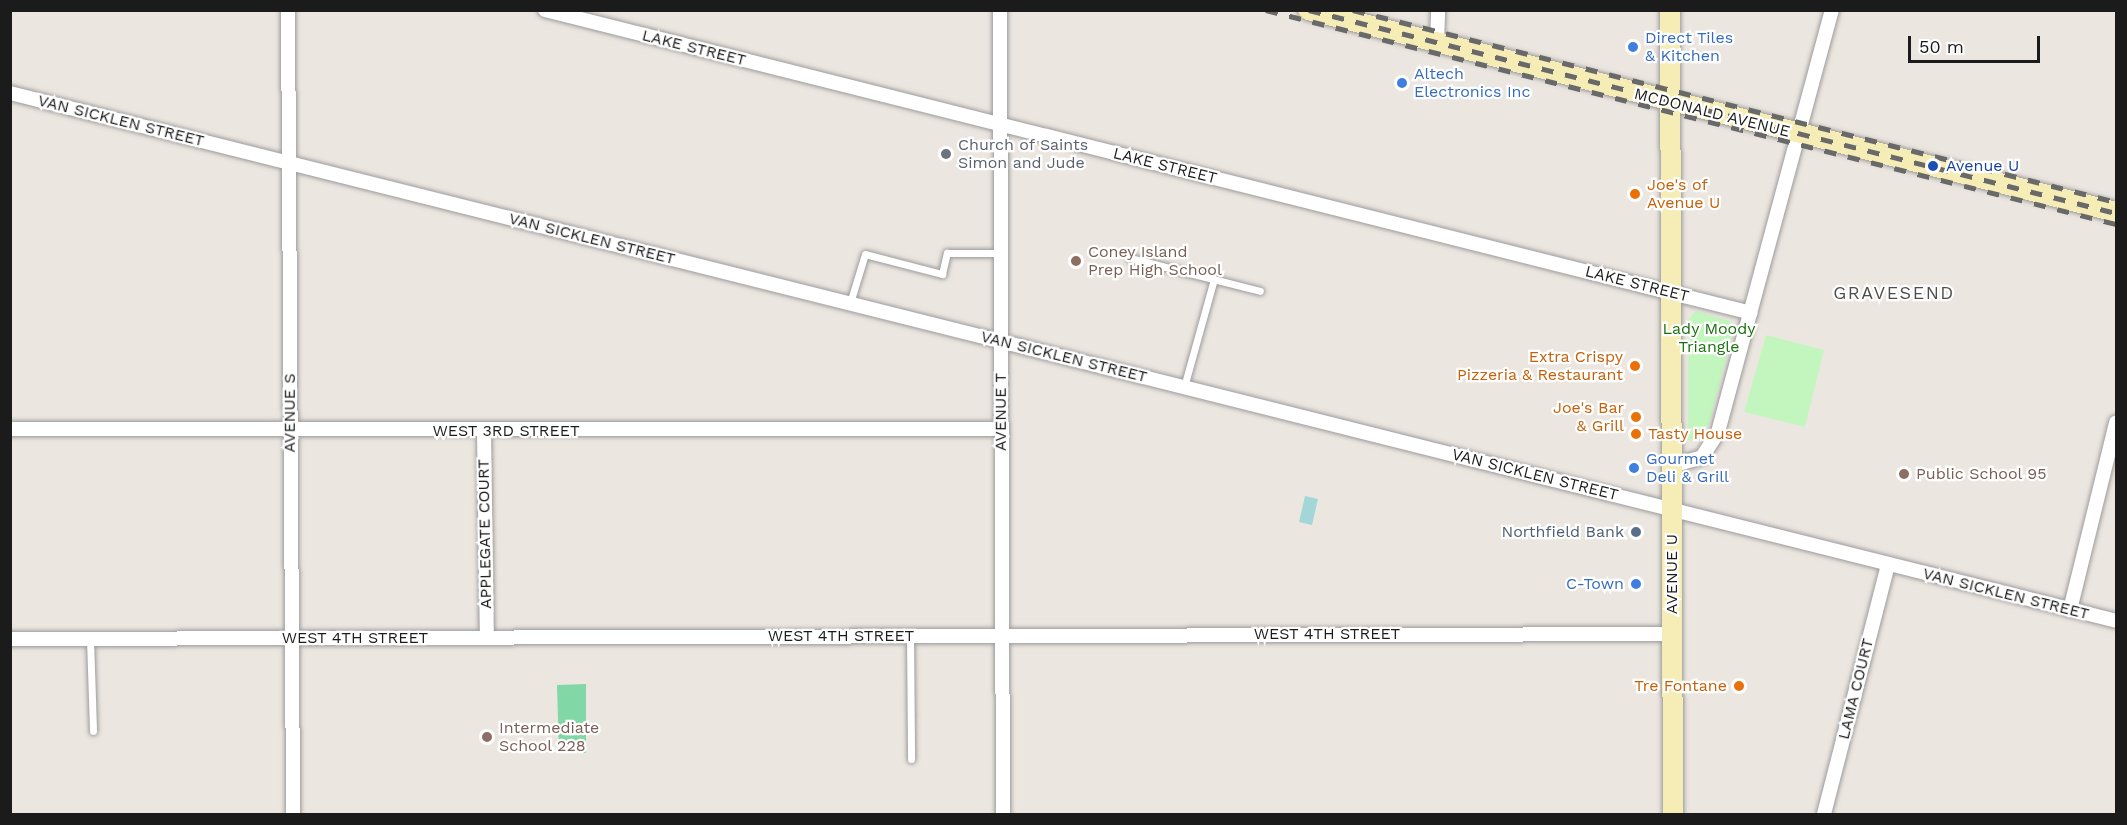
<!DOCTYPE html>
<style>
body{margin:0}
#map{position:relative;width:2127px;height:825px;overflow:hidden;background:#ece6e0;font-family:"Work Sans",sans-serif}
div>[style]{position:absolute}
[style*='--x']{left:calc(var(--x)*1px);top:calc(var(--y)*1px);width:calc(var(--w)*1px);rotate:calc(var(--a)*1deg)}
.park>*{inset:0;background:#c3f6be}
.pitch>*{inset:0;background:#81d8a6}
.water>*{inset:0;background:#a2d6d8}
.roads{filter:drop-shadow(0 0 2px #9c9c9c) drop-shadow(0 0 2px #9c9c9c)}
.lane>*{height:7px;margin:-3.5px;padding:0 3.5px;transform-origin:3.5px;border-radius:3.5px;background:#fff}
.street>*{height:14px;margin:-7px;padding:0 7px;transform-origin:7px;border-radius:7px;background:#fff}
.secondary>*{height:20px;margin:-10px;padding:0 10px;transform-origin:10px;border-radius:10px;background:#f5edb5}
.rail>*{height:4.5px;margin-top:-2.25px;transform-origin:0;background:repeating-linear-gradient(90deg,#696969 0 12px,transparent 0 24px)}
.dots>*{width:16px;height:16px;translate:-50% -50%;box-sizing:border-box;border:3px solid #fff;border-radius:50%}
span{translate:-50% -50%;white-space:nowrap;text-align:center;line-height:1.15;-webkit-text-stroke:4.5px #fff;paint-order:stroke}
.shop-label{font-size:16px;color:#366cbe}
.left{translate:0 -50%;text-align:left}
.right{translate:-100% -50%;text-align:right}
.street-label{font-size:16px;color:#1b1b1b}
.worship-label{font-size:16px;color:#5b616d}
.transit-label{font-size:16px;color:#164399}
.food-label{font-size:16px;color:#c56008}
.education-label{font-size:16px;color:#785e54}
.park-label{font-size:16px;color:#1a7110}
.service-label{font-size:16px;color:#4e5e75}
.neighbourhood-label{font-size:18px;color:#4e4e4e;letter-spacing:1.5px}
.frame{position:absolute;inset:0;border:12px solid #1b1b1b;pointer-events:none}
.scale{position:absolute;left:1908px;top:36px;width:132px;height:27px;box-sizing:border-box;border:3px solid #1b1b1b;border-top:0;padding-left:8px;font-size:18px;line-height:21px;white-space:nowrap;color:#1b1b1b;-webkit-text-stroke:4px #fff;paint-order:stroke}
</style>
<div id="map">
<div class="park">
<div style="clip-path:polygon(1696px 311px,1730px 321px,1733px 332px,1709px 424px,1691px 441px,1688px 440px,1688px 320px)"></div>
<div style="clip-path:polygon(1766px 335px,1824px 350px,1805px 427px,1744px 412px)"></div>
</div>
<div class="pitch">
<div style="clip-path:polygon(586px 684px,586px 753px,559px 753px,557px 685px)"></div>
</div>
<div class="water">
<div style="clip-path:polygon(1305px 496px,1318px 499px,1312px 525px,1299px 522px)"></div>
</div>
<div class="roads">
<div class="lane">
<div style="--x:1130;--y:258;--w:134;--a:14.2"></div>
<div style="--x:850;--y:303;--w:51;--a:-73"></div>
<div style="--x:865;--y:254;--w:80;--a:14.6"></div>
<div style="--x:942;--y:274;--w:22;--a:-77"></div>
<div style="--x:947;--y:253;--w:54;--a:0"></div>
<div style="--x:1184;--y:387;--w:112;--a:-74.5"></div>
<div style="--x:910;--y:635;--w:124;--a:89.5"></div>
<div style="--x:90;--y:639;--w:92;--a:88.1"></div>
</div>
<div class="street">
<div style="--x:288;--y:10;--w:804;--a:89.64"></div>
<div style="--x:545;--y:10;--w:1243;--a:14.1"></div>
<div style="--x:1000;--y:10;--w:804;--a:89.79"></div>
<div style="--x:1437;--y:43;--w:33;--a:-88"></div>
<div style="--x:10;--y:93;--w:2171;--a:14.07"></div>
<div style="--x:10;--y:429;--w:992;--a:0"></div>
<div style="--x:484;--y:431;--w:206;--a:89.2"></div>
<div style="--x:1671;--y:466;--w:32;--a:-16"></div>
<div style="--x:1702;--y:457;--w:30;--a:-57"></div>
<div style="--x:1718;--y:432;--w:437;--a:-74.9"></div>
<div style="--x:2070;--y:610;--w:193;--a:-76.2"></div>
<div style="--x:10;--y:639;--w:1662;--a:-0.17"></div>
<div style="--x:1824;--y:814;--w:258;--a:-75.6"></div>
</div>
<div class="secondary">
<div style="--x:1308;--y:10;--w:833;--a:14.04"></div>
<div style="--x:1670;--y:10;--w:804;--a:89.79"></div>
</div>
</div>
<div class="rail">
<div style="--x:1266;--y:10;--w:877;--a:14.13"></div>
<div style="--x:1309;--y:10;--w:832;--a:14.12"></div>
<div style="--x:1353;--y:10;--w:787;--a:14.12"></div>
</div>
<div class="dots">
<div style="left:1633px;top:47px;background:#3f7fe0"></div>
<div style="left:1402px;top:83px;background:#3f7fe0"></div>
<div style="left:946px;top:154px;background:#6b7280"></div>
<div style="left:1933px;top:166px;background:#1a4fb4"></div>
<div style="left:1635px;top:194px;background:#e8710a"></div>
<div style="left:1076px;top:261px;background:#8d6e63"></div>
<div style="left:1635px;top:366px;background:#e8710a"></div>
<div style="left:1636px;top:417px;background:#e8710a"></div>
<div style="left:1636px;top:434px;background:#e8710a"></div>
<div style="left:1634px;top:468px;background:#3f7fe0"></div>
<div style="left:1904px;top:474px;background:#8d6e63"></div>
<div style="left:1636px;top:532px;background:#5c6f8a"></div>
<div style="left:1636px;top:584px;background:#3f7fe0"></div>
<div style="left:1739px;top:686px;background:#e8710a"></div>
<div style="left:487px;top:737px;background:#8d6e63"></div>
</div>
<div class="shop-label">
<span class="left" style="left:1645px;top:47px">Direct Tiles<br>&amp; Kitchen</span>
<span class="left" style="left:1414px;top:83px">Altech<br>Electronics Inc</span>
<span class="left" style="left:1646px;top:468px">Gourmet<br>Deli &amp; Grill</span>
<span class="right" style="left:1624px;top:584px">C-Town</span>
</div>
<div class="street-label">
<span style="left:694px;top:48px;rotate:14deg">LAKE STREET</span>
<span style="left:1712px;top:113px;rotate:14deg">MCDONALD AVENUE</span>
<span style="left:121px;top:121px;rotate:14deg">VAN SICKLEN STREET</span>
<span style="left:1165px;top:166px;rotate:14deg">LAKE STREET</span>
<span style="left:592px;top:239px;rotate:14deg">VAN SICKLEN STREET</span>
<span style="left:1637px;top:284px;rotate:14deg">LAKE STREET</span>
<span style="left:1064px;top:357px;rotate:14deg">VAN SICKLEN STREET</span>
<span style="left:1001px;top:412px;rotate:-90deg">AVENUE T</span>
<span style="left:290px;top:413px;rotate:-90deg">AVENUE S</span>
<span style="left:506px;top:431px">WEST 3RD STREET</span>
<span style="left:1535px;top:475px;rotate:14deg">VAN SICKLEN STREET</span>
<span style="left:485px;top:534px;rotate:-91deg">APPLEGATE COURT</span>
<span style="left:1672px;top:574px;rotate:-90deg">AVENUE U</span>
<span style="left:2006px;top:594px;rotate:14deg">VAN SICKLEN STREET</span>
<span style="left:1327px;top:634px">WEST 4TH STREET</span>
<span style="left:841px;top:636px">WEST 4TH STREET</span>
<span style="left:355px;top:638px">WEST 4TH STREET</span>
<span style="left:1856px;top:689px;rotate:-76deg">LAMA COURT</span>
</div>
<div class="worship-label">
<span class="left" style="left:958px;top:154px">Church of Saints<br>Simon and Jude</span>
</div>
<div class="transit-label">
<span class="left" style="left:1946px;top:166px">Avenue U</span>
</div>
<div class="food-label">
<span class="left" style="left:1647px;top:194px">Joe's of<br>Avenue U</span>
<span class="right" style="left:1623px;top:366px">Extra Crispy<br>Pizzeria &amp; Restaurant</span>
<span class="right" style="left:1624px;top:417px">Joe's Bar<br>&amp; Grill</span>
<span class="left" style="left:1648px;top:434px">Tasty House</span>
<span class="right" style="left:1727px;top:686px">Tre Fontane</span>
</div>
<div class="education-label">
<span class="left" style="left:1088px;top:261px">Coney Island<br>Prep High School</span>
<span class="left" style="left:1916px;top:474px">Public School 95</span>
<span class="left" style="left:499px;top:737px">Intermediate<br>School 228</span>
</div>
<div class="park-label">
<span style="left:1709px;top:338px">Lady Moody<br>Triangle</span>
</div>
<div class="service-label">
<span class="right" style="left:1624px;top:532px">Northfield Bank</span>
</div>
<div class="neighbourhood-label">
<span style="left:1894px;top:293px">GRAVESEND</span>
</div>
<div class="frame"></div>
<div class="scale">50 m</div>
</div>
